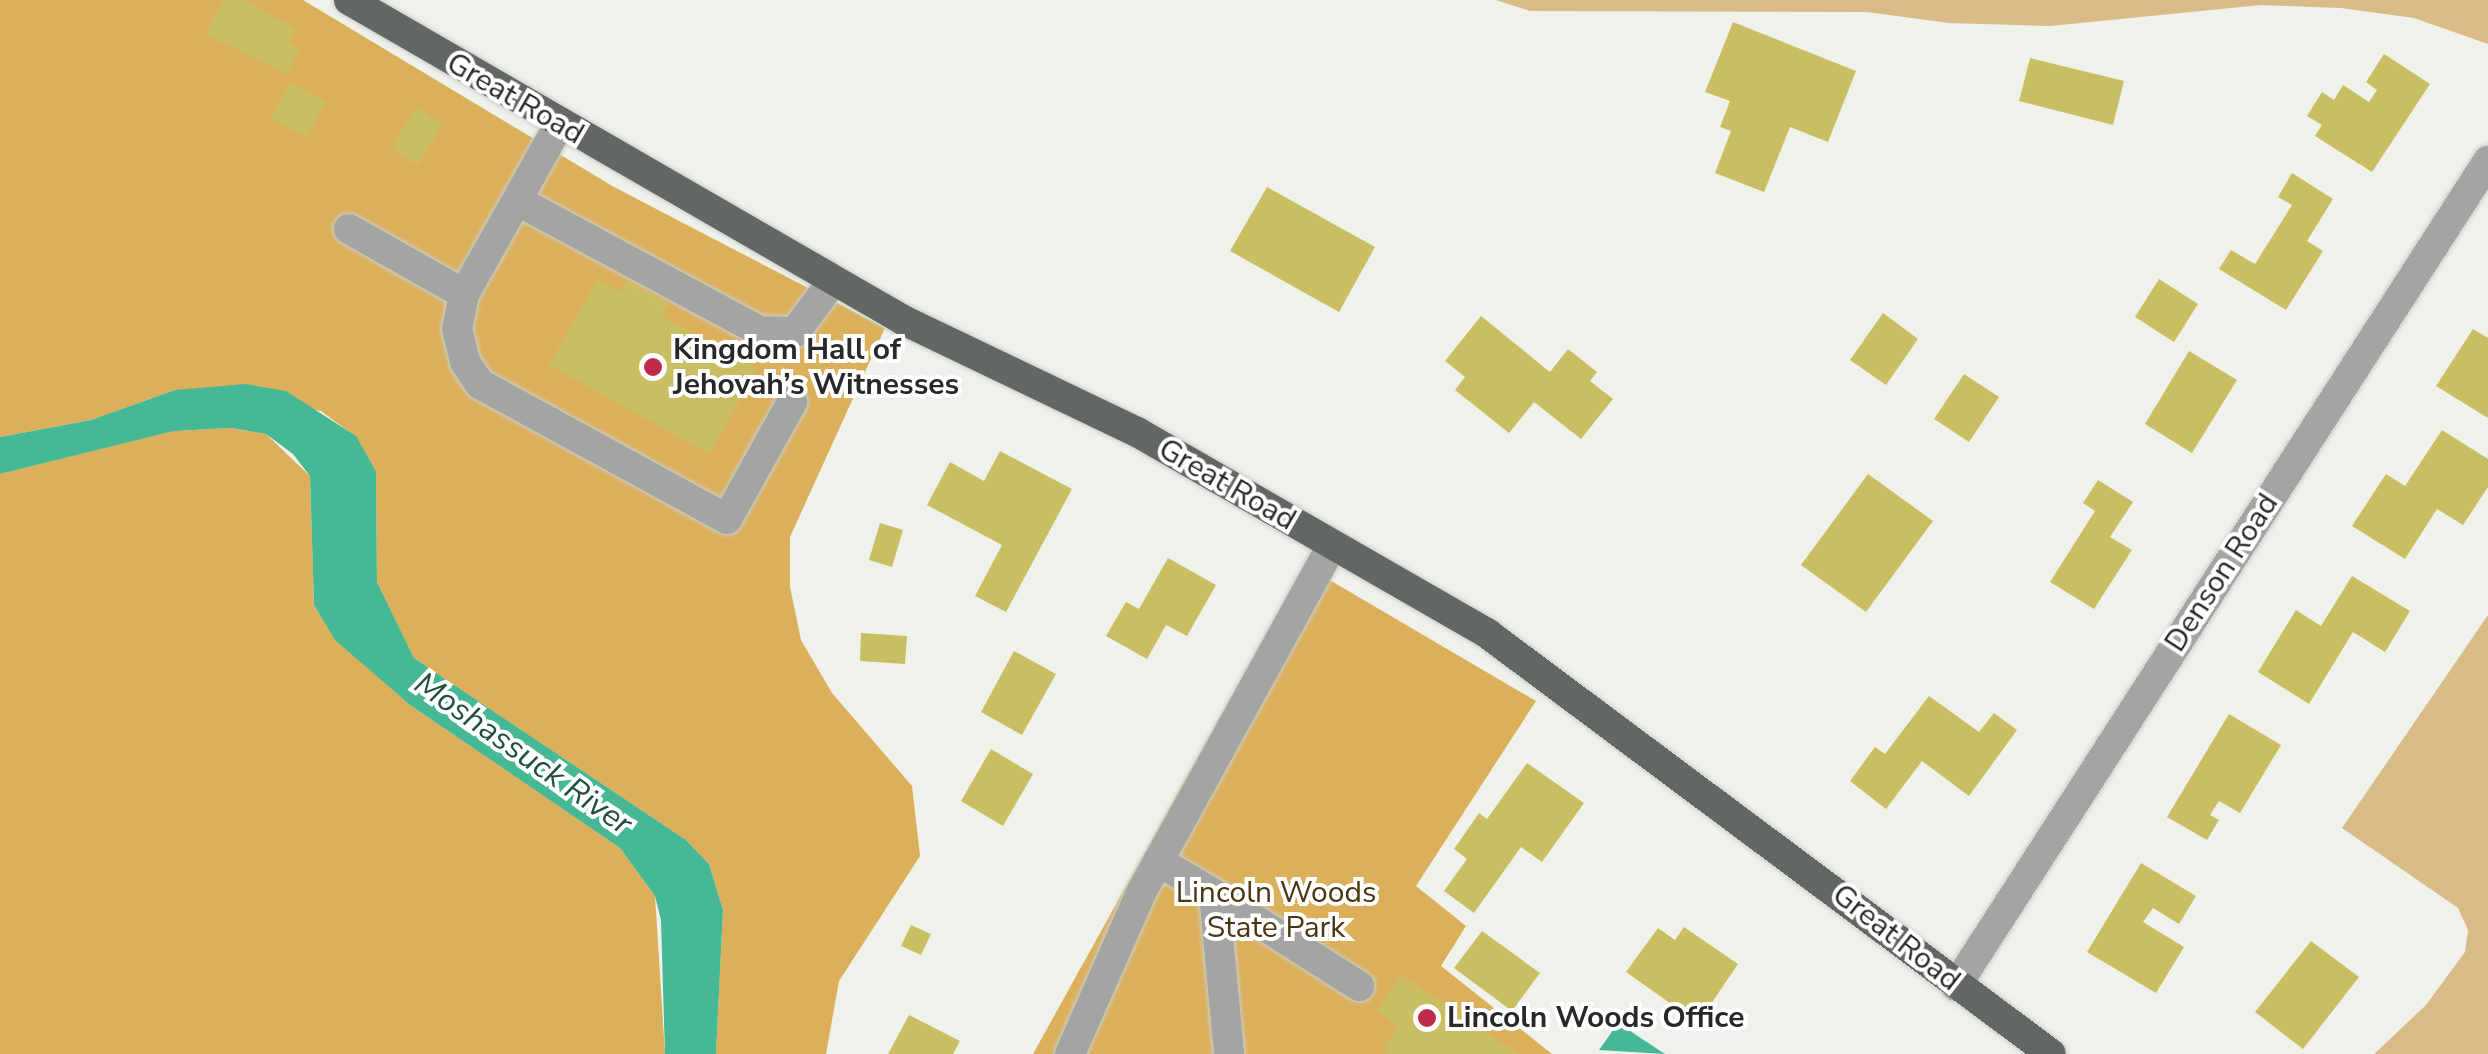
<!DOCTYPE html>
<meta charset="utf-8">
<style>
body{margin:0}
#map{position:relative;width:2488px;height:1054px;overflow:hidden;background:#eff2eb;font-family:"Nunito Sans",sans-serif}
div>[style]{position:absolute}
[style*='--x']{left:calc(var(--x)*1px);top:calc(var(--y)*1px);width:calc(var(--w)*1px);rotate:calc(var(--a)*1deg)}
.green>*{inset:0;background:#d9bb87}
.forest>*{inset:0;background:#dcaf5a}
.water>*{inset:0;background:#47b895}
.building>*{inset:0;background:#c9bf62}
.roads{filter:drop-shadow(0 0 2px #cbcec8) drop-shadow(0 0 2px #cbcec8)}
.minor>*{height:30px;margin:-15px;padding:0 15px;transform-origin:15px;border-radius:15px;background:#a3a5a3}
.major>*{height:30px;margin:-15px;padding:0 15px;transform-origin:15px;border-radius:15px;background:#636763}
.dots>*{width:28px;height:28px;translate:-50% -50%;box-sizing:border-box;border:5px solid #fff;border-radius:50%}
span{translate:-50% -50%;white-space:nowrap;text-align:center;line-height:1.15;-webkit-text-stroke:8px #fff;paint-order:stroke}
.street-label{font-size:30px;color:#282927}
.poi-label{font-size:30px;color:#282927;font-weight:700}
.left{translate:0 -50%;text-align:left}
.park-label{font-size:30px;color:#4a3712}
.water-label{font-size:32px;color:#215041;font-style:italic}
</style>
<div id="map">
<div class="green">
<div style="clip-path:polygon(1496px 0,2488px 0,2488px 44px,2414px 18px,2341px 8px,2261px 5px,2050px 26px,1949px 23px,1867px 12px,1530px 11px)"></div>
<div style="clip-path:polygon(2488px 615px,2488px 1054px,2374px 1054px,2426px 1005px,2465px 952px,2468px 930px,2458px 908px,2342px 828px)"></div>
</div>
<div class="forest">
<div style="clip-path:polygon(0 0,303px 0,614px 187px,885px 328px,790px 537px,790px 587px,801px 640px,832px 693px,912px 786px,920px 856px,839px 981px,826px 1054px,716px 1054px,723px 910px,709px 864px,686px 840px,414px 658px,377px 582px,376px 471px,355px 436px,321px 411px,175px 390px,91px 420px,0 437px)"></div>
<div style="clip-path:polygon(231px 428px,266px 434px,310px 476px,314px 605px,335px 639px,410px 705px,620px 848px,655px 896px,665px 1054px,0 1054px,0 474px,173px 431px)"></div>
<div style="clip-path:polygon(1304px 565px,1536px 701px,1416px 886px,1466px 926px,1441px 966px,1552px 1054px,1033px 1054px)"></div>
</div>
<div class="water">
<div style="clip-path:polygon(246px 384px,286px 391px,356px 436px,376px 471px,377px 582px,414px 658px,686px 840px,709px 864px,723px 910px,716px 1054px,665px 1054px,661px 920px,655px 896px,620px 848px,410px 705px,335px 640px,314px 605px,310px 476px,293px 454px,266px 434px,231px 428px,174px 431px,0 474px,0 437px,91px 420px,175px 390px)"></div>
<div style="clip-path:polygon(1618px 1023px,1665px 1054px,1599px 1050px)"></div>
</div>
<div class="building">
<div style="clip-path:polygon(223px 0,245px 0,296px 29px,289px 42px,301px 49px,287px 74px,205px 34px)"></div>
<div style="clip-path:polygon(1733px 22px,1856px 71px,1828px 142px,1790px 127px,1764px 192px,1715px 173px,1731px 131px,1720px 127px,1730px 101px,1705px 92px)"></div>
<div style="clip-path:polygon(2384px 54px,2430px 84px,2372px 172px,2315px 136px,2322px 125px,2307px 116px,2322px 92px,2334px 100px,2343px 85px,2369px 102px,2377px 90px,2366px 82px)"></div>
<div style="clip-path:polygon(2030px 58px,2124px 81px,2113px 125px,2019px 101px)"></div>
<div style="clip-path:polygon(291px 82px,326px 102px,306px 138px,270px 118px)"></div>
<div style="clip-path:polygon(416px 107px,443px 124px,418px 165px,391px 148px)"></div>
<div style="clip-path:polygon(2292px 173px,2333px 199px,2307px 241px,2323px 251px,2286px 310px,2219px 269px,2231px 250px,2255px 264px,2292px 205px,2278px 197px)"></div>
<div style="clip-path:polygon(1267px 187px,1375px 247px,1339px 312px,1230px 251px)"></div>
<div style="clip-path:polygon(598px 279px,621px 292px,627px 281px,669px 304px,662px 316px,757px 369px,709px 454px,549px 365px)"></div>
<div style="clip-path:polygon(2159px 279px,2198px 304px,2174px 342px,2135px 317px)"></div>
<div style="clip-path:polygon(1883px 313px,1918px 339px,1886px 385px,1850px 360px)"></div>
<div style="clip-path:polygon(1481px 316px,1550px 372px,1568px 349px,1597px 372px,1590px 381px,1613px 399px,1581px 439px,1534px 402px,1509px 433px,1455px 390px,1465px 377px,1445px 361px)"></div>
<div style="clip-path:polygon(2473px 329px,2488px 338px,2488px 418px,2436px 386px)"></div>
<div style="clip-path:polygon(2189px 351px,2237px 380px,2192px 453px,2145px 424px)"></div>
<div style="clip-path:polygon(1964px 374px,1999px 397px,1969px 442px,1934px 419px)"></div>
<div style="clip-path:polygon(2442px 430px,2488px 459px,2488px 487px,2463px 525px,2437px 509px,2405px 559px,2352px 526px,2386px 474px,2405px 486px)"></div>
<div style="clip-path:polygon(1000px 451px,1072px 489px,1006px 612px,975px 596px,1002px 545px,927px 505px,950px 462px,984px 481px)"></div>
<div style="clip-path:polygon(1868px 474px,1933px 521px,1866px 612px,1801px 565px)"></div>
<div style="clip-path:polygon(2098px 480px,2133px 502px,2110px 537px,2132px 550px,2094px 609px,2050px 582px,2095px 511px,2083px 503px)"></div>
<div style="clip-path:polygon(880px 523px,903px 530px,892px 567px,869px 560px)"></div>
<div style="clip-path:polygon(1168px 558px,1216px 585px,1187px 636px,1166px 625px,1147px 659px,1106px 636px,1126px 602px,1139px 609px)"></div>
<div style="clip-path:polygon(2352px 576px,2410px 611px,2385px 652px,2353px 632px,2309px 704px,2258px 672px,2296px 610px,2321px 626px)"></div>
<div style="clip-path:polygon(861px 633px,907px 636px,905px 664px,860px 661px)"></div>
<div style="clip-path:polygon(1014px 651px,1056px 674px,1022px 735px,981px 712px)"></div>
<div style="clip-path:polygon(1929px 696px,1979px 732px,1994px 713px,2017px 730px,1969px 796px,1922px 761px,1886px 809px,1850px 781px,1875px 747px,1885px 754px)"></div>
<div style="clip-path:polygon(2229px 714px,2281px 745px,2240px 813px,2219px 801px,2210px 815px,2219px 820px,2207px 840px,2167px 817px)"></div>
<div style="clip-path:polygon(991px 749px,1033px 774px,1003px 826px,961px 801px)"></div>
<div style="clip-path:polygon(1527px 763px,1584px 803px,1542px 862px,1521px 847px,1474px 913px,1444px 891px,1467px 859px,1454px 849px,1479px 813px,1487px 819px)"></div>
<div style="clip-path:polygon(2141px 863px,2196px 896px,2179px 924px,2153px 908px,2143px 922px,2184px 947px,2156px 993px,2087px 952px)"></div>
<div style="clip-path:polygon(911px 925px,931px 934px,921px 955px,901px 946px)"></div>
<div style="clip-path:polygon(1684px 927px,1738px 964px,1698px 1023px,1626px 972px,1658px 928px,1675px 940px)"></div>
<div style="clip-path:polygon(1482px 931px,1540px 973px,1512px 1011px,1454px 968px)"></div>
<div style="clip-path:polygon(2311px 941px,2359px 977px,2303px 1049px,2255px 1012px)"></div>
<div style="clip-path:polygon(1401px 975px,1519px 1054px,1388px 1054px,1382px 1050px,1398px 1026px,1376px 1011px)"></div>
<div style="clip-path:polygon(909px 1015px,960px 1041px,953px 1054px,888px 1054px)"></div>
</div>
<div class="roads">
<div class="minor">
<div style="--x:559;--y:125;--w:194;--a:119.3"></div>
<div style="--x:464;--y:294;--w:36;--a:101"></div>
<div style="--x:457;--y:329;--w:34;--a:76"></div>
<div style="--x:465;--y:362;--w:27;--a:56"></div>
<div style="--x:480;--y:384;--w:281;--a:28.7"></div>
<div style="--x:727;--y:519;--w:134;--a:-60.9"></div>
<div style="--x:518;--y:201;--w:274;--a:28.3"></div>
<div style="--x:759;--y:331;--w:36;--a:2"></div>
<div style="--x:795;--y:332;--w:64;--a:-53.3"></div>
<div style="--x:349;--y:229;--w:132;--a:29.5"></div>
<div style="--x:1158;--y:861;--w:65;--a:30.5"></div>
<div style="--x:1214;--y:894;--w:161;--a:84.6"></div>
<div style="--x:1214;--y:894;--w:172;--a:32.4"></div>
<div style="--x:1956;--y:986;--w:982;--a:-57.18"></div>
<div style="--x:1070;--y:1054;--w:178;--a:-66.2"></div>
<div style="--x:1142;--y:891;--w:395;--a:-61.2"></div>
</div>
<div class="major">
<div style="--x:349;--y:0;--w:640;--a:30.01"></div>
<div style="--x:903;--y:320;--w:259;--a:25.6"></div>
<div style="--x:1137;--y:432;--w:405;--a:29.9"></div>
<div style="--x:1488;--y:634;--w:702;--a:36.72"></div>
</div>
</div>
<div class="dots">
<div style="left:653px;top:367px;background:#bc2b49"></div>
<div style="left:1427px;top:1018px;background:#bc2b49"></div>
</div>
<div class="street-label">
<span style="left:515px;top:99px;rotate:30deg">Great Road</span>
<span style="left:1227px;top:485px;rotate:30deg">Great Road</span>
<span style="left:2222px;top:573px;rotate:-57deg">Denson Road</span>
<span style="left:1896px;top:938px;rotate:38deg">Great Road</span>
</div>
<div class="poi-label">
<span class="left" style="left:673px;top:367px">Kingdom Hall of<br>Jehovah’s Witnesses</span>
<span class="left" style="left:1447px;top:1018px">Lincoln Woods Office</span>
</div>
<div class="park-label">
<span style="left:1276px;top:910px">Lincoln Woods<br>State Park</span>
</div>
<div class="water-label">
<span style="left:523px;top:754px;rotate:35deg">Moshassuck River</span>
</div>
</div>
